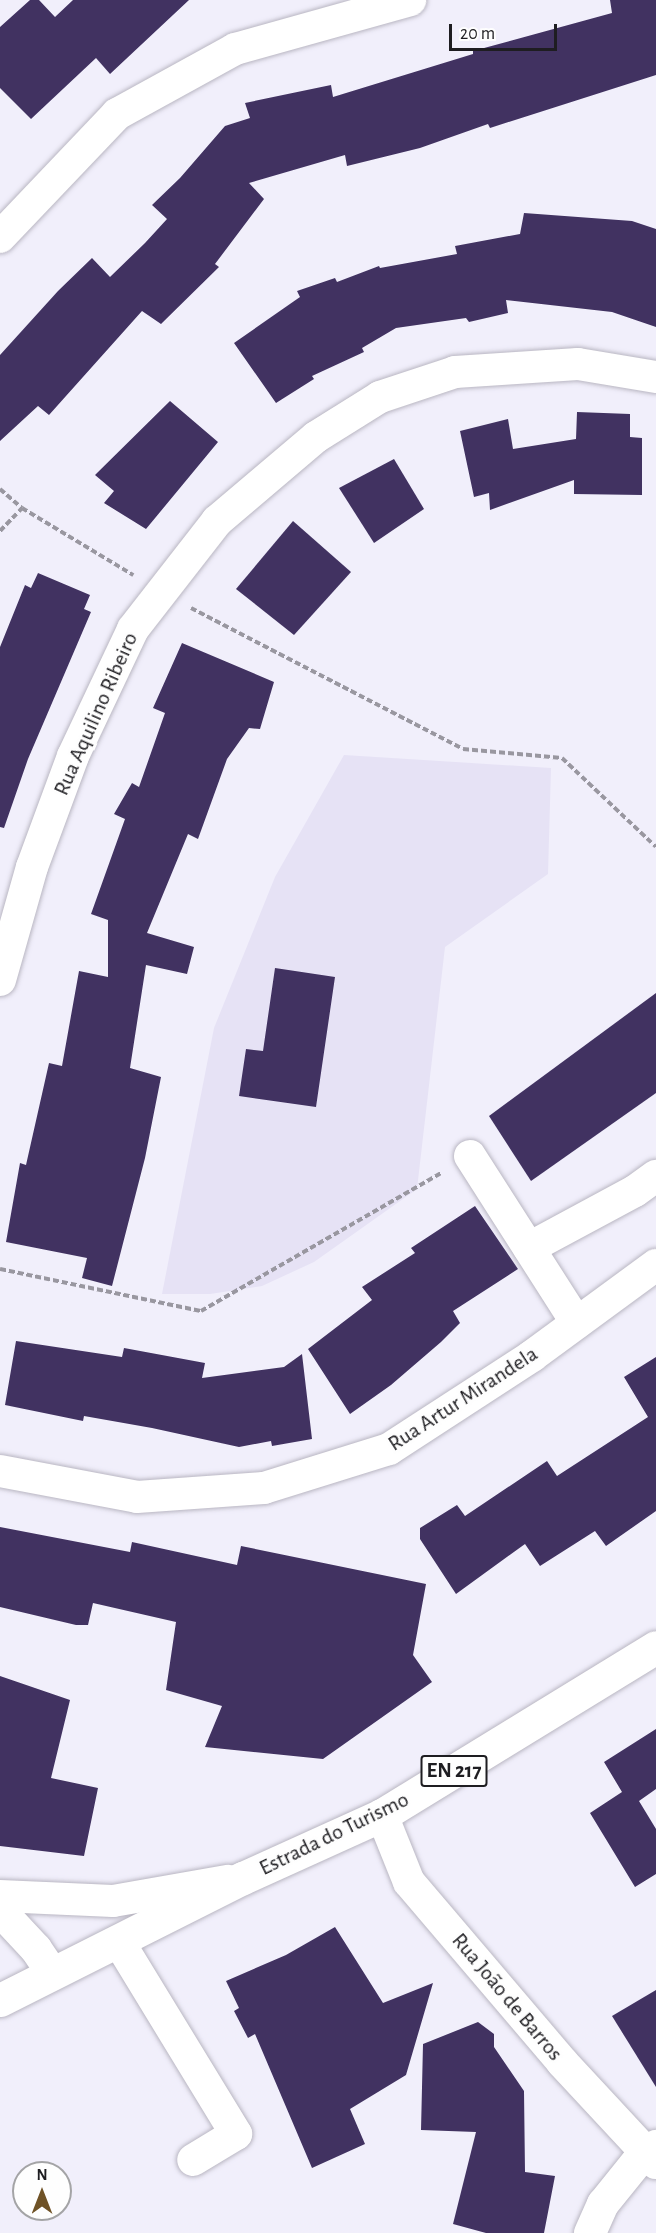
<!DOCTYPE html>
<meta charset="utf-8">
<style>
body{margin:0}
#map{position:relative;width:656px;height:2233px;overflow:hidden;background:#f1effb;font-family:"Alegreya Sans",sans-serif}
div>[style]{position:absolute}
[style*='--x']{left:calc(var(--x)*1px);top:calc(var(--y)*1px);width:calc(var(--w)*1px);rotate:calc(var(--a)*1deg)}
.built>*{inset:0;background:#e6e2f5}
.building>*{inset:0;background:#413261}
.path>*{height:4px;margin-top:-2px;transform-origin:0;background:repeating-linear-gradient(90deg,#9997a0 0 6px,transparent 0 9px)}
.roads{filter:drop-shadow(0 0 2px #b9b6c2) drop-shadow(0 0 2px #b9b6c2)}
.street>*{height:32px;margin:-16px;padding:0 16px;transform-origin:16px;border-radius:16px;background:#fff}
.primary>*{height:33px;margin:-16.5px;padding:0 16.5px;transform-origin:16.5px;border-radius:16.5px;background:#fff}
span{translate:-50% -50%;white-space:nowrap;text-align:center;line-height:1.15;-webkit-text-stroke:6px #fefefe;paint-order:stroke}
.shield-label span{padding:2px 4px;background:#fefefe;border:2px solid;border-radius:4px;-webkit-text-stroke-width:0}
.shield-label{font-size:21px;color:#1e1d21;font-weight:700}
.street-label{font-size:22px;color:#1e1d21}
.north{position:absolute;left:12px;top:2161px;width:60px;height:60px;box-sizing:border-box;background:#fefefe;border:2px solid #a4a4a6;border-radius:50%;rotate:0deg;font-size:16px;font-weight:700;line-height:24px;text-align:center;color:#1e1d21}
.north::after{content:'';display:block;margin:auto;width:21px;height:27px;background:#6f5226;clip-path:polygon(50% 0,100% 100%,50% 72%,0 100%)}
.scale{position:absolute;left:449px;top:24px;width:108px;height:27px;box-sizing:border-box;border:3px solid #1e1d21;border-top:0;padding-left:8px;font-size:18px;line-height:21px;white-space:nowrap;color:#1e1d21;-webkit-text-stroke:4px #fefefe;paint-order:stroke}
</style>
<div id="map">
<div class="built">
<div style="clip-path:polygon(344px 755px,551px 768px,548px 874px,445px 947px,417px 1189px,314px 1262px,262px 1286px,210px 1294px,162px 1294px,214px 1028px,275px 877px)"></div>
</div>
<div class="building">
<div style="clip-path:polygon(30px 0,39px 0,55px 17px,73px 0,189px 0,110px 74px,96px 58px,31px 119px,0 88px,0 27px)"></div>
<div style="clip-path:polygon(610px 0,656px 0,656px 75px,490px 128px,488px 124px,420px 148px,347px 166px,345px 155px,249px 183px,264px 199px,215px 264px,219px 267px,161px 324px,142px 311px,49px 415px,38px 406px,0 441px,0 355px,58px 291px,92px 258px,110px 277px,145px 243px,167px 219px,152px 205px,180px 178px,225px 126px,250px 118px,245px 103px,331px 85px,333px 97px,473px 54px,473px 51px,612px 13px)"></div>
<div style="clip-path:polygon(524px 213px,632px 221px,656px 229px,656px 327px,612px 312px,506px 300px,508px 313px,469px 322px,466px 318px,396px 328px,362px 348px,364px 352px,312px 376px,314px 379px,276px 403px,234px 343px,300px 297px,297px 291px,335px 278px,337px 282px,379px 266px,380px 268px,457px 254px,455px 246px,520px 234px)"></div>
<div style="clip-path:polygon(170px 401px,218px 442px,146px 529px,104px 503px,114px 491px,95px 475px)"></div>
<div style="clip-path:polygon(577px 412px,630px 414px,630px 437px,642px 438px,642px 495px,574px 494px,574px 480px,490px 510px,489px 493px,474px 497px,460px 431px,508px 419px,513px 449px,576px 439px)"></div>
<div style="clip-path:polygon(394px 459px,424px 509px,374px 543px,339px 488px)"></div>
<div style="clip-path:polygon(293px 521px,351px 572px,294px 635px,236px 589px)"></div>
<div style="clip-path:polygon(38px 573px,90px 595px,84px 609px,91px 612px,28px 759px,4px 828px,0 827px,0 647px,25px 585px,31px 588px)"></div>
<div style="clip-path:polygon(182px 643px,274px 682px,260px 729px,249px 728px,227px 759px,198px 839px,188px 834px,147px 933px,194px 947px,187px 974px,146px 965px,130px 1068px,161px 1077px,145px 1158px,112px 1286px,82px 1278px,87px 1258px,6px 1242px,20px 1163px,26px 1165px,49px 1063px,62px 1066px,79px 971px,108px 977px,108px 920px,91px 914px,125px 819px,114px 814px,132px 783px,139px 787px,165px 713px,153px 708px)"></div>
<div style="clip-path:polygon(275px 968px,335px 977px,316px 1107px,239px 1096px,246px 1049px,263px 1051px)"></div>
<div style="clip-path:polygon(656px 993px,656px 1093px,531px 1181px,489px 1116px)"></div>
<div style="clip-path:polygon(475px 1206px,518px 1269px,453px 1311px,460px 1323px,441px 1342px,391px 1385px,350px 1414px,308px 1349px,372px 1300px,362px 1287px,415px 1253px,411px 1248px)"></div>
<div style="clip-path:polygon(16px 1341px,122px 1357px,124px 1348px,205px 1363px,202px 1378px,284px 1367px,302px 1354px,312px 1439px,272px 1446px,271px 1441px,239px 1447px,152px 1428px,84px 1416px,83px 1421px,5px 1405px)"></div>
<div style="clip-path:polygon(656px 1357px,656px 1511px,606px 1546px,595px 1531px,540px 1566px,525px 1544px,456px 1594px,420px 1539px,420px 1528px,457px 1505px,465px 1516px,547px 1461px,557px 1476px,648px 1417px,624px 1377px)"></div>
<div style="clip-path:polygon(0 1527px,130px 1552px,132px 1542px,237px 1565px,241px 1546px,426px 1584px,413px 1655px,432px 1682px,323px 1759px,205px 1747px,222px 1706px,166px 1690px,176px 1622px,93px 1603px,88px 1625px,76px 1625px,0 1607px)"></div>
<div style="clip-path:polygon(0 1676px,70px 1700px,51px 1778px,98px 1788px,84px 1856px,0 1846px)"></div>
<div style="clip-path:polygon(656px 1729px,656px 1789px,639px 1801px,656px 1829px,656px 1874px,635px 1887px,590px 1813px,622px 1792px,604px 1762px)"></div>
<div style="clip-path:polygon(335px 1927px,383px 2003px,433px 1983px,406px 2075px,350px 2109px,365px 2144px,312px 2168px,255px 2034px,248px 2038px,234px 2011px,239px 2008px,226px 1981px,286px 1955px)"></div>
<div style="clip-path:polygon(656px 1990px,656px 2087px,612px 2016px)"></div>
<div style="clip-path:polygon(478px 2022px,494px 2034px,494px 2047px,524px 2091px,525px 2172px,555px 2176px,544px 2233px,486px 2233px,453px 2224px,476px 2132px,421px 2130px,423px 2044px)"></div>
</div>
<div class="path">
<div style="--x:0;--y:489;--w:29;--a:41"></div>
<div style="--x:22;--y:508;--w:130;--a:31.1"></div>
<div style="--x:0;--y:531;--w:32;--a:-46"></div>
<div style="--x:191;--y:608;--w:306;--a:27.4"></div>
<div style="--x:463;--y:749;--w:99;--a:5.2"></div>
<div style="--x:562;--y:758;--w:129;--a:43.4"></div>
<div style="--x:0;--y:1269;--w:205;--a:11.8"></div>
<div style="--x:201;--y:1311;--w:277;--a:-29.9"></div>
</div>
<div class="roads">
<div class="street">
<div style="--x:0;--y:237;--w:170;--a:-46.4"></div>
<div style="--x:117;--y:114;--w:135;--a:-28.8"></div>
<div style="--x:235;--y:49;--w:182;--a:-15.6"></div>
<div style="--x:0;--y:980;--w:117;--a:-74.2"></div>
<div style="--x:32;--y:867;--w:118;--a:-69.7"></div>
<div style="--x:73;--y:756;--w:140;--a:-64.7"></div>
<div style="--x:133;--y:629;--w:137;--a:-52.1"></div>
<div style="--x:217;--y:521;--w:130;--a:-40.3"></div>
<div style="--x:316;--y:437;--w:75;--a:-32"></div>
<div style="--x:380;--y:397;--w:79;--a:-18.4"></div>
<div style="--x:455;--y:372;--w:123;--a:-3.7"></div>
<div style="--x:578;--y:364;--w:79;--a:9.5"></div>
<div style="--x:470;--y:1156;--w:198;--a:57.4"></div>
<div style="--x:529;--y:1248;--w:120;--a:-28.3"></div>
<div style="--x:635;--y:1191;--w:26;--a:-36"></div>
<div style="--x:0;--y:1471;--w:139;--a:10.7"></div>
<div style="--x:137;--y:1497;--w:127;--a:-4.1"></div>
<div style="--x:264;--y:1488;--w:131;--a:-17.3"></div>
<div style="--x:389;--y:1449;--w:171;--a:-33"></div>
<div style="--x:532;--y:1356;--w:154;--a:-36.3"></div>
<div style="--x:382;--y:1815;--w:72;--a:68.1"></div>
<div style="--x:409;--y:1882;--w:236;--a:49.6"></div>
<div style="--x:562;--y:2062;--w:138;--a:47.1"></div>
<div style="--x:0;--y:1896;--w:113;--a:2.5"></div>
<div style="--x:113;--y:1901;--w:117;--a:-9.9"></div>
<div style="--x:0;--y:1916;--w:9;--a:21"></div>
<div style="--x:8;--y:1919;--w:41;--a:47"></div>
<div style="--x:36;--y:1949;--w:29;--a:56"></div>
<div style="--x:119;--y:1942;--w:225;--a:58.6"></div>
<div style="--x:236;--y:2134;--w:50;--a:148.8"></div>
<div style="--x:590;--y:2233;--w:32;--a:-66"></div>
<div style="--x:603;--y:2204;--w:67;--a:-51.1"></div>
<div style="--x:645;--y:2152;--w:13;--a:-29"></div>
</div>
<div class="primary">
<div style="--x:0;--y:2000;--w:272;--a:-26.7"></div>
<div style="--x:243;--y:1878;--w:153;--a:-24.4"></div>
<div style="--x:382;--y:1815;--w:321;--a:-31.5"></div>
</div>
</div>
<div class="shield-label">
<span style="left:454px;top:1771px">EN 217</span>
</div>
<div class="street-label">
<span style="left:96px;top:714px;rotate:-66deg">Rua Aquilino Ribeiro</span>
<span style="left:463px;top:1399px;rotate:-33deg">Rua Artur Mirandela</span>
<span style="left:334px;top:1834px;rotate:-26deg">Estrada do Turismo</span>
<span style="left:507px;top:1997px;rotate:50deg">Rua João de Barros</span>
</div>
<div class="north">N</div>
<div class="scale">20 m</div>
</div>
